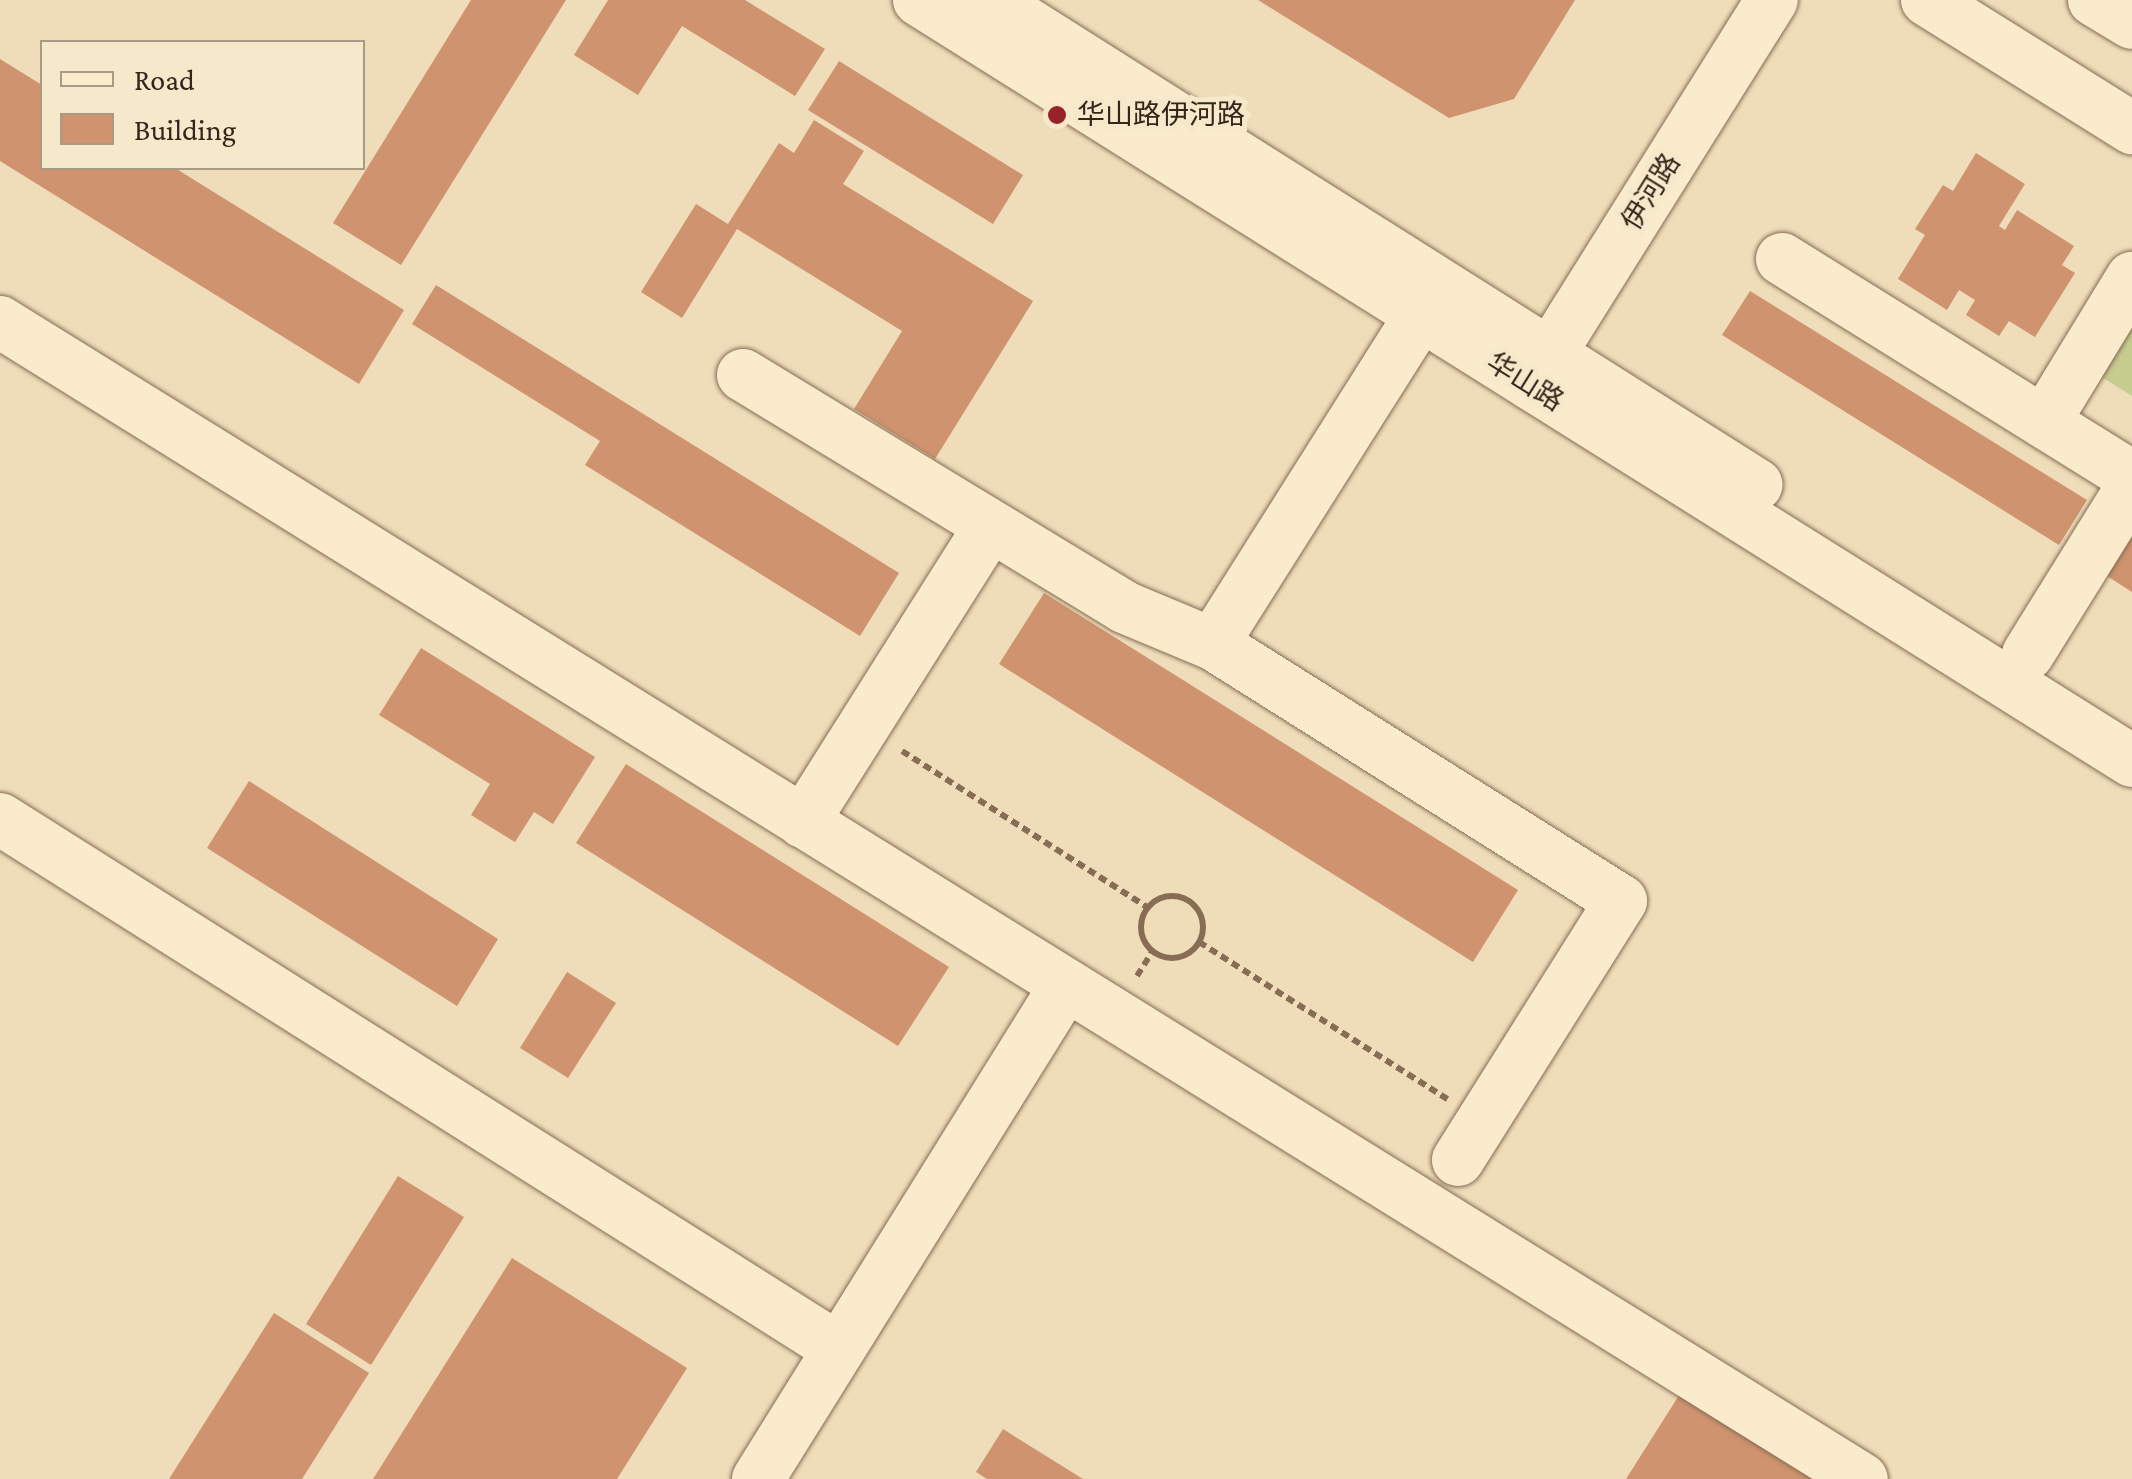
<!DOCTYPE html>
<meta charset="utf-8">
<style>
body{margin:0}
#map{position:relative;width:2132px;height:1479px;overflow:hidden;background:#efddba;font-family:"Crimson Pro","Noto Sans SC",serif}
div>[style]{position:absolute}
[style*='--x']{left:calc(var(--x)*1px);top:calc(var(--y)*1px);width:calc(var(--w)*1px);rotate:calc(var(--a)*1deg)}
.green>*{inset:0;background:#c7cc8f}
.building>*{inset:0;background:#cf936f}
.path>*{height:6px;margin-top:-3px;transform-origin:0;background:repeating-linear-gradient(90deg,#866d54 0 8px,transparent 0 13px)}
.path>.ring{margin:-3px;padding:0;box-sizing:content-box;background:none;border:6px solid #866d54;border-radius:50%}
.roads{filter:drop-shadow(0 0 2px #866d54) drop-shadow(0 0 2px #866d54)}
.minor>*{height:52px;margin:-26px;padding:0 26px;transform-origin:26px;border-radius:26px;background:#faebcd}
.dots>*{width:28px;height:28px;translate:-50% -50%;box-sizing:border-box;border:5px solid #f6e8ca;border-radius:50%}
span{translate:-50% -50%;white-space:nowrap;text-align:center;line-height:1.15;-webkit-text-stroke:10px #f6e8ca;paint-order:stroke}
.poi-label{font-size:28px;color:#34261a}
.left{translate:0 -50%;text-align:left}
.street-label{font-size:28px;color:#34261a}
.legend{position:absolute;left:40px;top:40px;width:325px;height:130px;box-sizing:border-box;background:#f6e8ca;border:2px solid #a89a84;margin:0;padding:12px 18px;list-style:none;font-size:30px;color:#34261a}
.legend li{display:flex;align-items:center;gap:20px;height:50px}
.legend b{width:50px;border:2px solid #a89a84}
</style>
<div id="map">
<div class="green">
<div style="clip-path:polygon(2132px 306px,2132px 396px,2092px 371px)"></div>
</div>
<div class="building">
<div style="clip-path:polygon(471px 0,566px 0,401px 265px,333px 223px)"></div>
<div style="clip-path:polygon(608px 0,745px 0,825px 49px,795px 96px,682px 26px,638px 95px,574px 55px)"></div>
<div style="clip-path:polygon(1258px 0,1575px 0,1514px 99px,1449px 118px)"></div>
<div style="clip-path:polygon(0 59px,42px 85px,42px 168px,175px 168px,404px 310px,359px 384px,0 161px)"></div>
<div style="clip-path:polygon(839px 61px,1023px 175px,993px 224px,808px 110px)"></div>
<div style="clip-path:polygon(814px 120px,864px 151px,843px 184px,1033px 301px,935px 459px,854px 409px,902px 331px,737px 229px,682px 318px,641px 292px,696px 204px,728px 224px,779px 143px,794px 153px)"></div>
<div style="clip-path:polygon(1976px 153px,2025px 184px,1999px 226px,2005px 230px,2017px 210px,2074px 246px,2062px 265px,2075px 273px,2035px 337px,2009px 321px,1999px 336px,1966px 315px,1975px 300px,1959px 290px,1947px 310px,1898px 279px,1925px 235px,1915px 229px,1943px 185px,1953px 191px)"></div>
<div style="clip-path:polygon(436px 285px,899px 573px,860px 636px,585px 465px,600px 441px,412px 324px)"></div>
<div style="clip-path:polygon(1750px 291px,2087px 500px,2059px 545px,1722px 335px)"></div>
<div style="clip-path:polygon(2132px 537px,2132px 592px,2107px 576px)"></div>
<div style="clip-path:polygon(1044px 593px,1518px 890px,1473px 962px,999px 664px)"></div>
<div style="clip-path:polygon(421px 648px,595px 757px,553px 824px,534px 812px,515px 842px,471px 815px,490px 784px,379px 715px)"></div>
<div style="clip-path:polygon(626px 764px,949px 967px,898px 1046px,576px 843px)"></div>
<div style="clip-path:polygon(249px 781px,498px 939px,457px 1006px,207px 848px)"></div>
<div style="clip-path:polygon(567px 972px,616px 1003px,568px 1078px,520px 1048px)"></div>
<div style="clip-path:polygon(398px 1176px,464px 1217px,371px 1365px,306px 1324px)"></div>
<div style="clip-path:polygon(512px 1258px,687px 1368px,617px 1479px,373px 1479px)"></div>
<div style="clip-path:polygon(274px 1313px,369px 1373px,302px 1479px,169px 1479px)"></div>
<div style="clip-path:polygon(1683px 1389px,1825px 1479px,1626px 1479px)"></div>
<div style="clip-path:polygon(1003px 1429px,1083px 1479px,987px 1479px,976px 1472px)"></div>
</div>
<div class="path">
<div style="--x:902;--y:751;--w:292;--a:32.5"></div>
<div class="ring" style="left:1141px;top:896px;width:56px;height:56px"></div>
<div style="--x:1199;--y:942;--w:294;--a:32.3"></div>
<div style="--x:1137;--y:976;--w:28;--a:-58"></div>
</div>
<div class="roads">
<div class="minor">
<div style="--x:919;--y:0;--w:1432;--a:32.1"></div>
<div style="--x:990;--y:0;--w:907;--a:32.31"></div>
<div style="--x:1927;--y:0;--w:242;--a:32"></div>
<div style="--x:2094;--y:0;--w:44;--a:31.2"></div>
<div style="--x:1782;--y:259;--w:412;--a:31.9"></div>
<div style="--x:1420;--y:316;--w:388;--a:122.3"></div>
<div style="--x:1213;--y:644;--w:482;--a:32.2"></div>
<div style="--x:1621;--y:901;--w:306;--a:122.2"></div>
<div style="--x:0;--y:322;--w:2192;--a:31.86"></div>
<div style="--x:743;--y:375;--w:446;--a:31.3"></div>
<div style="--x:1124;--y:607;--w:96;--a:22.6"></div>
<div style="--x:1531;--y:384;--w:453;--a:-57.9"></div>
<div style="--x:2044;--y:422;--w:169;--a:-58.6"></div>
<div style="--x:2028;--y:654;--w:197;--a:-58.1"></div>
<div style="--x:0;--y:819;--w:992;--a:32.28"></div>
<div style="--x:803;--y:822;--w:350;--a:-57.7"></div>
<div style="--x:758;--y:1479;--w:582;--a:-58.06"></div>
</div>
</div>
<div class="dots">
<div style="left:1057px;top:115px;background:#972328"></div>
</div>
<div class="poi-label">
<span class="left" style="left:1077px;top:115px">华山路伊河路</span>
</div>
<div class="street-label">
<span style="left:1651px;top:192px;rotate:-58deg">伊河路</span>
<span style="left:1525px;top:382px;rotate:32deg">华山路</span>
</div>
<ul class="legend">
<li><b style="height:12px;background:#faebcd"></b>Road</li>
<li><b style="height:28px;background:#cf936f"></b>Building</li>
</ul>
</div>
